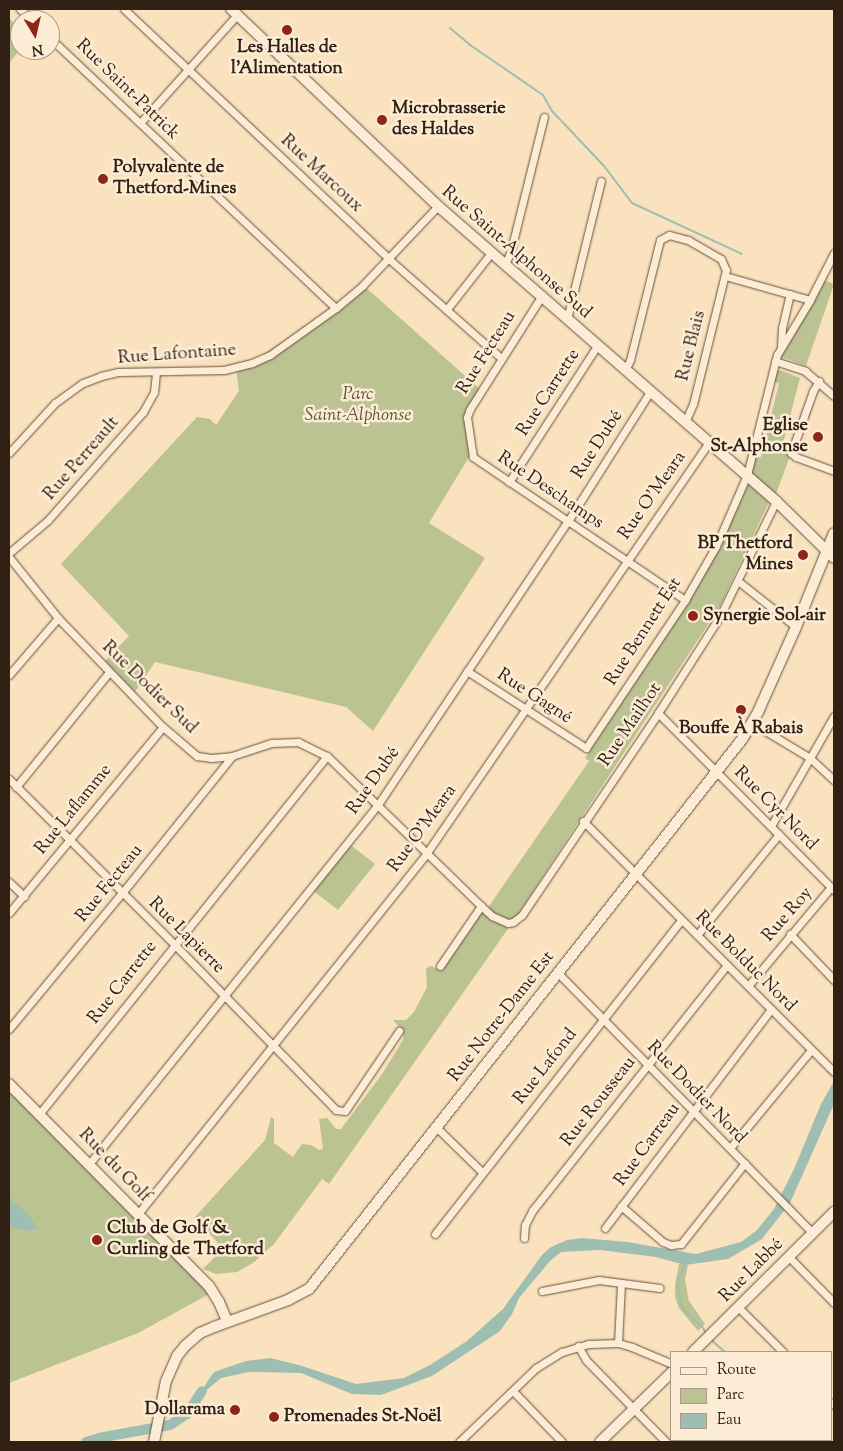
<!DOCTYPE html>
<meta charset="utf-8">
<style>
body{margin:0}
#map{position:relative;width:843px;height:1451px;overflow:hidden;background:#fae2be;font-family:"Sorts Mill Goudy",serif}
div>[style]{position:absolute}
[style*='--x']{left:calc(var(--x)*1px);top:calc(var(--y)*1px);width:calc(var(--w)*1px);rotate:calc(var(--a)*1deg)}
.green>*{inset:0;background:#bcc393}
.water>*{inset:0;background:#9ebeb1}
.stream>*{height:2px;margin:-1px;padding:0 1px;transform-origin:1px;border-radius:1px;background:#9ebeb1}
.river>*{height:10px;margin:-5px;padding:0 5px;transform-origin:5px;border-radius:5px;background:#9ebeb1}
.roads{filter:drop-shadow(0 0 1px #62513e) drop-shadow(0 0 1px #62513e)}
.street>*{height:7px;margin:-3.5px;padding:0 3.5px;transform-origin:3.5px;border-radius:3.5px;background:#fcecd5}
.secondary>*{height:10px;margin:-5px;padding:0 5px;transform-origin:5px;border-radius:5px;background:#fcecd5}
.dots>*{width:14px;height:14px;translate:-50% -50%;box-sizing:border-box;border:2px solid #fcecd5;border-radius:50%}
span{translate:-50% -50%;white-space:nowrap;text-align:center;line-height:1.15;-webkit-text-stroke:5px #fcecd5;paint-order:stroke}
.poi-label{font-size:18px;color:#302114;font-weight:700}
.left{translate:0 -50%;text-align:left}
.right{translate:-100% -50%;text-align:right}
.street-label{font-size:18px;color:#302114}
.park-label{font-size:18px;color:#5a523a;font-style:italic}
.frame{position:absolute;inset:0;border:10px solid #302114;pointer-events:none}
.legend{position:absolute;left:670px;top:1351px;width:162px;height:90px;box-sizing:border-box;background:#fcecd5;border:1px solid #aa9b88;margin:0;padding:6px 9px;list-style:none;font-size:15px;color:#302114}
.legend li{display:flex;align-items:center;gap:10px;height:25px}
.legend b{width:25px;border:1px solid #aa9b88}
.north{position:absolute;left:10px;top:10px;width:50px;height:50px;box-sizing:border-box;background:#fcecd5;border:1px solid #aa9b88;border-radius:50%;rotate:171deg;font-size:14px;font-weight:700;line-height:20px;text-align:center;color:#302114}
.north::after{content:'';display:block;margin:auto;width:18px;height:22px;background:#8f2418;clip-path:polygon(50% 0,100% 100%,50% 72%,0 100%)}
</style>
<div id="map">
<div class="green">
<div style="clip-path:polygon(9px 18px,20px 29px,20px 50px,9px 63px)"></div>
<div style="clip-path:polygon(824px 280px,834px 284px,806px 366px,782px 357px,781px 354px)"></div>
<div style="clip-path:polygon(363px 285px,481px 390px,470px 409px,472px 452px,429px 523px,485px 558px,373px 731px,346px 707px,155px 662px,135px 692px,105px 661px,129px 636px,61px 564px,197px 417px,210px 419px,216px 425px,239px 391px,236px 368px,252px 363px)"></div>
<div style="clip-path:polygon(780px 370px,800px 378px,782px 447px,790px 456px,776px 494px,751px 473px,755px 457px,761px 457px,779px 383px,774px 382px,777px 371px)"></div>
<div style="clip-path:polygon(747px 483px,769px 502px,720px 606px,517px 916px,329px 1184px,322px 1179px,274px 1244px,253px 1263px,237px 1272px,216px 1274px,203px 1269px,223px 1249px,195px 1217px,265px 1140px,271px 1117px,274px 1119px,274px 1143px,293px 1157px,302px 1144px,311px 1145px,319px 1150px,323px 1149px,319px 1119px,327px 1118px,336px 1129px,341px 1129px,382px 1074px,403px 1040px,403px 1032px,393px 1020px,406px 1020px,414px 1012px,427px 987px,426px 969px,430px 966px,440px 969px,481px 910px,485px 912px,589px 761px,585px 758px,658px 648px,718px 550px)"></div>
<div style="clip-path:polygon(348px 843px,375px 864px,338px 910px,311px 889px)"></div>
<div style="clip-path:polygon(9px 1084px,213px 1292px,138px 1333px,9px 1383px)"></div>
<div style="clip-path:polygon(679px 1264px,688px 1265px,685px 1280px,689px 1301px,705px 1324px,698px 1331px,679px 1308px,675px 1297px,675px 1284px)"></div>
</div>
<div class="water">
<div style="clip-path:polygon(834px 1081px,834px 1104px,790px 1203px,762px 1239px,728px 1259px,685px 1265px,656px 1257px,600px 1250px,561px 1252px,550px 1261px,519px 1298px,512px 1314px,500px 1331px,432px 1376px,381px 1395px,352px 1394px,301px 1373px,249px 1372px,221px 1378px,195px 1400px,214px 1372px,246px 1361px,270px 1358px,299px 1365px,356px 1384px,404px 1378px,430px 1365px,467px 1341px,503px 1309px,542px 1255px,551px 1247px,567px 1240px,582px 1238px,627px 1242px,696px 1254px,741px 1242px,756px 1231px,774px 1209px,794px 1169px,821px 1104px)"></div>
<div style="clip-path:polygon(9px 1192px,11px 1201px,29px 1214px,37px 1229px,28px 1231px,9px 1227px)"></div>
</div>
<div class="stream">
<div style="--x:450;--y:28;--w:26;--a:40"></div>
<div style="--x:470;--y:45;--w:88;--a:34.4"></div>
<div style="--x:543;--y:95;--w:18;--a:61"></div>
<div style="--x:552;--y:111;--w:76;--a:46.6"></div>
<div style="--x:604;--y:166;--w:46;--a:52.9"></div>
<div style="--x:632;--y:203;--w:121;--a:24.9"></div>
<div style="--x:685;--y:1264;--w:19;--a:111"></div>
<div style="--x:678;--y:1282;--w:23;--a:83"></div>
<div style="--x:681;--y:1305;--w:9;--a:58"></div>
<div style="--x:686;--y:1313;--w:19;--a:39"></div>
<div style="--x:701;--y:1325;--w:9;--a:58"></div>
<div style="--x:710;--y:1339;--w:20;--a:41"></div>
<div style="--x:694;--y:1442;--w:2;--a:-63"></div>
</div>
<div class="river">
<div style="--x:86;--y:1442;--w:14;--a:-17"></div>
<div style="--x:99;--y:1438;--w:72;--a:-10.4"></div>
<div style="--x:170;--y:1425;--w:20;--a:-33"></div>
<div style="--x:187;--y:1414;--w:27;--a:-57"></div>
</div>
<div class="roads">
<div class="street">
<div style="--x:20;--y:9;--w:16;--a:43"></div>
<div style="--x:124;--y:9;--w:364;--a:43.3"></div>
<div style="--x:389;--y:259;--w:149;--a:41.5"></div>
<div style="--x:50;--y:38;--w:393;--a:43.4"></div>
<div style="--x:140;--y:123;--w:145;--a:-48.1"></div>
<div style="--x:505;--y:265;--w:16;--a:-68"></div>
<div style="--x:511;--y:250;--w:137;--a:-76.1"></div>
<div style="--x:725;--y:276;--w:88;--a:15.8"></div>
<div style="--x:541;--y:297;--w:133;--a:122.4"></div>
<div style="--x:470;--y:409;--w:9;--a:111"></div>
<div style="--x:467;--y:417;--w:40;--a:81.5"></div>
<div style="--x:473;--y:457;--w:256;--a:34"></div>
<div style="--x:447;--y:309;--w:71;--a:-51.8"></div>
<div style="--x:567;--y:319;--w:142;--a:-76.2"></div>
<div style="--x:781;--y:347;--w:19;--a:-87"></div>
<div style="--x:782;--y:328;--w:35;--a:-77"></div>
<div style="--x:775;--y:361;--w:32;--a:18"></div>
<div style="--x:805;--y:371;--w:38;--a:41"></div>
<div style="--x:625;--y:370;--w:11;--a:-63"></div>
<div style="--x:630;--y:360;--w:124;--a:-76"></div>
<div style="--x:660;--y:240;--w:10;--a:-29"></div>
<div style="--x:669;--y:235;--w:20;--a:15"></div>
<div style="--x:688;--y:240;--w:38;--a:30"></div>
<div style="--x:721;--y:259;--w:12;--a:66"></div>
<div style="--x:726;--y:270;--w:138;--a:103.8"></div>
<div style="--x:693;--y:404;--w:20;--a:114"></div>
<div style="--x:819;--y:381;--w:12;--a:121"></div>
<div style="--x:813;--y:391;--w:66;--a:109.5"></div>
<div style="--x:791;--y:453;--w:6;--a:39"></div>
<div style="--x:796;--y:457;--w:40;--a:20.2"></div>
<div style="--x:9;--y:453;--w:68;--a:-47.4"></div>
<div style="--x:55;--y:403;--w:34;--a:-36"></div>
<div style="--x:83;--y:383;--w:19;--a:-21"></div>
<div style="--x:101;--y:376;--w:18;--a:-13"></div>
<div style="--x:119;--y:372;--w:105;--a:-1.1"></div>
<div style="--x:224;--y:370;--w:29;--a:-14"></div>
<div style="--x:252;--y:363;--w:20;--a:-24"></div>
<div style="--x:270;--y:355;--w:81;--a:-35.5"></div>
<div style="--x:336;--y:308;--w:35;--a:-40"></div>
<div style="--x:363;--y:285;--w:109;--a:-46.5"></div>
<div style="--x:509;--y:482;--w:162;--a:-57.1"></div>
<div style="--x:9;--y:553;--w:51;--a:-40.2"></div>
<div style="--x:48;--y:520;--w:144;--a:-48.7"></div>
<div style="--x:143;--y:412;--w:23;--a:-61"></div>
<div style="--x:154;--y:392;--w:20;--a:-84"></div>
<div style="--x:9;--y:557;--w:78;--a:51.2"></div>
<div style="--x:58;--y:618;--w:151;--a:46.1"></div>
<div style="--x:163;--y:727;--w:45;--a:40.5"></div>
<div style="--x:197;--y:756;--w:14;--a:8"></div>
<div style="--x:211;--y:758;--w:21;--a:-5"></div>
<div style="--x:232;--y:756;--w:41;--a:-18.4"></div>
<div style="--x:271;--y:743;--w:27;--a:-2"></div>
<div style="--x:298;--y:742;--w:32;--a:26"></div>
<div style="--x:327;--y:756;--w:215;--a:44.2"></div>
<div style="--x:481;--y:906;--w:15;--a:42"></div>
<div style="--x:492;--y:916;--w:17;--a:24"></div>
<div style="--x:508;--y:923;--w:5;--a:-11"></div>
<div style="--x:513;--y:922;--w:11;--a:-38"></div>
<div style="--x:522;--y:915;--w:244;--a:-56"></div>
<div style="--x:658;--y:713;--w:115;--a:-57.4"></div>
<div style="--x:720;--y:616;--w:128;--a:-64"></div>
<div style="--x:738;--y:581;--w:74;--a:38.4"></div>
<div style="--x:467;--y:671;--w:142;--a:32.9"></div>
<div style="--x:586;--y:748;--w:178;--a:-56.2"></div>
<div style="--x:685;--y:600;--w:62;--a:-60.1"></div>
<div style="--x:716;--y:546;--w:77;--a:-66.4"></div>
<div style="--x:747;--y:475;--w:124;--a:-76"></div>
<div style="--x:777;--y:355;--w:64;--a:-59"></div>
<div style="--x:810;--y:300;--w:53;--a:-62.9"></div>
<div style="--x:9;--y:675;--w:75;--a:-49.3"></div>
<div style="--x:658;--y:713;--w:250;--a:45.2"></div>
<div style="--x:752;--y:723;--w:68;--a:31.1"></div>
<div style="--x:810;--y:758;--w:33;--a:43"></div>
<div style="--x:9;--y:779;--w:233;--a:45"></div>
<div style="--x:174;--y:944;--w:232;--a:45.7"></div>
<div style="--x:336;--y:1110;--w:9;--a:6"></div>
<div style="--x:345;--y:1111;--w:97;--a:-56"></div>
<div style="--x:16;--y:787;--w:148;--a:-51"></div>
<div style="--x:583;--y:821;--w:355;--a:45"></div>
<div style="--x:771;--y:826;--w:127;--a:-60.2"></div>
<div style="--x:9;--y:882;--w:21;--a:43"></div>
<div style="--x:9;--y:913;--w:241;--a:-50.4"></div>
<div style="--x:790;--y:934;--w:64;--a:46.3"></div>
<div style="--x:697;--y:935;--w:130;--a:-50.9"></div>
<div style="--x:440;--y:966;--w:73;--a:-55.7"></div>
<div style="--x:558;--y:973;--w:364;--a:45.6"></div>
<div style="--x:748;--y:986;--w:129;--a:-50"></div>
<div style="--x:9;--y:1029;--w:177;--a:-50.3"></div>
<div style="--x:122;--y:893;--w:176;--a:-51.2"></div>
<div style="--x:40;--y:1113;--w:458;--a:-51.2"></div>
<div style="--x:436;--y:1127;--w:64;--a:44.4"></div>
<div style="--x:730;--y:1148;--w:127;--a:-50.4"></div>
<div style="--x:89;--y:1164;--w:459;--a:-51.2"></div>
<div style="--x:377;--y:806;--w:343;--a:-56.2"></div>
<div style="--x:568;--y:521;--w:153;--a:-57.6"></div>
<div style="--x:621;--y:1206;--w:55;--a:40.6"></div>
<div style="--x:663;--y:1242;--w:9;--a:21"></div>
<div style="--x:671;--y:1245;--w:10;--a:-6"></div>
<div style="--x:681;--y:1244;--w:103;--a:-51.7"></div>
<div style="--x:137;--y:1215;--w:462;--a:-51.3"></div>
<div style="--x:426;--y:854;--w:498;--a:-55.5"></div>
<div style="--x:605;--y:1228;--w:275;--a:-52.8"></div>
<div style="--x:435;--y:1234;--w:399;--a:-51.9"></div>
<div style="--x:524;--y:1238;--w:13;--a:-86"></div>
<div style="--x:525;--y:1225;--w:16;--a:-63"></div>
<div style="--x:532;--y:1211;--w:314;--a:-51.6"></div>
<div style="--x:789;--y:1257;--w:64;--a:45.6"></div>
<div style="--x:542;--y:1291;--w:58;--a:-10.9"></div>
<div style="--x:599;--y:1280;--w:61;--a:7.6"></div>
<div style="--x:739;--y:1308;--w:62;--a:45"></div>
<div style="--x:618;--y:1343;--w:60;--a:-87.1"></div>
<div style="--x:578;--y:1346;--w:16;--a:60"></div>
<div style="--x:586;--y:1360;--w:115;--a:45.7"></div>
<div style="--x:513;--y:1391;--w:71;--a:46.1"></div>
<div style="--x:832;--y:1403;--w:3;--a:45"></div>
<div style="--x:771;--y:1440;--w:3;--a:45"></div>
<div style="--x:459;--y:1442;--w:107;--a:-43.9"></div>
<div style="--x:536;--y:1368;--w:31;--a:-32"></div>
<div style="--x:562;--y:1352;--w:28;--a:-17"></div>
<div style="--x:589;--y:1344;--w:29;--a:-2"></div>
<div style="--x:618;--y:1343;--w:15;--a:16"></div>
<div style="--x:632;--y:1347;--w:43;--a:23"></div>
<div style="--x:756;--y:1442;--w:3;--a:-45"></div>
</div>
<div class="secondary">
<div style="--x:231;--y:9;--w:286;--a:43.6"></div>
<div style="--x:438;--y:206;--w:449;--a:41.1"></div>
<div style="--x:776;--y:501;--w:81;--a:44.5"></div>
<div style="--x:9;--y:1084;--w:284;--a:45.3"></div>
<div style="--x:209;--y:1286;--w:19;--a:58"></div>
<div style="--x:219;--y:1302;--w:21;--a:67"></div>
<div style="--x:693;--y:1352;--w:199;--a:-44.8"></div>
<div style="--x:154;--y:1442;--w:62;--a:-78.9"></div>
<div style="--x:166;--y:1381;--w:27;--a:-66"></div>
<div style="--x:177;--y:1356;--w:13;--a:-51"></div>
<div style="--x:185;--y:1346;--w:20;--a:-41"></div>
<div style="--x:200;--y:1333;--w:15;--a:-23"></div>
<div style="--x:214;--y:1327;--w:79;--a:-20"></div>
<div style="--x:288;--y:1300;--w:24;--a:-28"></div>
<div style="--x:309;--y:1289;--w:701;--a:-51.77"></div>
<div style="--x:743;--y:738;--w:30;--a:-60"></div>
<div style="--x:758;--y:712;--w:93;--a:-65.9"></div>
<div style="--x:796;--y:627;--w:101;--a:-68"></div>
<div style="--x:600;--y:1442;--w:100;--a:-44.2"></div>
</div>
</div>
<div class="dots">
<div style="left:287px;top:30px;background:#8f2418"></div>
<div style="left:382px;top:120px;background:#8f2418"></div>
<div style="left:103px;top:179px;background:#8f2418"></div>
<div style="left:818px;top:437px;background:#8f2418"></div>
<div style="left:803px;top:555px;background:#8f2418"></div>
<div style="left:693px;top:616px;background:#8f2418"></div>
<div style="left:741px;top:710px;background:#8f2418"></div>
<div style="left:97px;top:1240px;background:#8f2418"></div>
<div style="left:235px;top:1410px;background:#8f2418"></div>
<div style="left:274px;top:1417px;background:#8f2418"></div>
</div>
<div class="poi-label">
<span style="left:287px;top:59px">Les Halles de<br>l'Alimentation</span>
<span class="left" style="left:392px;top:120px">Microbrasserie<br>des Haldes</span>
<span class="left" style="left:113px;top:179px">Polyvalente de<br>Thetford-Mines</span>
<span class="right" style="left:808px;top:437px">Eglise<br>St-Alphonse</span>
<span class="right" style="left:793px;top:555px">BP Thetford<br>Mines</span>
<span class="left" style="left:703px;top:616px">Synergie Sol-air</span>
<span style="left:741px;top:729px">Bouffe À Rabais</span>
<span class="left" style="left:107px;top:1240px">Club de Golf &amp;<br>Curling de Thetford</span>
<span class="right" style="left:225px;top:1410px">Dollarama</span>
<span class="left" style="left:284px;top:1417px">Promenades St-Noël</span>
</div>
<div class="street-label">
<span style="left:127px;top:90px;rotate:44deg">Rue Saint-Patrick</span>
<span style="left:321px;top:174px;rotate:43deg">Rue Marcoux</span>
<span style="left:516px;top:253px;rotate:41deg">Rue Saint-Alphonse Sud</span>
<span style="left:692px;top:346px;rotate:-76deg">Rue Blais</span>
<span style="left:487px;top:353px;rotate:-58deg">Rue Fecteau</span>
<span style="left:177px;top:355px;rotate:-4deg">Rue Lafontaine</span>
<span style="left:549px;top:393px;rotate:-57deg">Rue Carrette</span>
<span style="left:598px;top:445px;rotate:-57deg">Rue Dubé</span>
<span style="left:82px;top:459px;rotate:-49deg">Rue Perreault</span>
<span style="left:550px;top:491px;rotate:34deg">Rue Deschamps</span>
<span style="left:653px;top:496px;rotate:-55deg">Rue O'Meara</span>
<span style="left:644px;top:632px;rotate:-57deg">Rue Bennett Est</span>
<span style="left:149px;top:688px;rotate:44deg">Rue Dodier Sud</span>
<span style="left:534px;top:697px;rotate:33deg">Rue Gagné</span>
<span style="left:631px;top:725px;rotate:-56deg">Rue Mailhot</span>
<span style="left:374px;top:781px;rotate:-55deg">Rue Dubé</span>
<span style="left:775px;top:809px;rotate:45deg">Rue Cyr Nord</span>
<span style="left:74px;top:810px;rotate:-51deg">Rue Laflamme</span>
<span style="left:423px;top:829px;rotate:-54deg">Rue O'Meara</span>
<span style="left:110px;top:884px;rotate:-51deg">Rue Fecteau</span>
<span style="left:788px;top:915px;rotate:-49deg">Rue Roy</span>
<span style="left:186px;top:936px;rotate:45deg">Rue Lapierre</span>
<span style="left:745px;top:962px;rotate:45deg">Rue Bolduc Nord</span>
<span style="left:123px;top:983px;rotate:-52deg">Rue Carrette</span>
<span style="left:502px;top:1017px;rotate:-52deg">Rue Notre-Dame Est</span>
<span style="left:546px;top:1067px;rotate:-52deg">Rue Lafond</span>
<span style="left:696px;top:1093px;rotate:46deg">Rue Dodier Nord</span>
<span style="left:599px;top:1102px;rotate:-52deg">Rue Rousseau</span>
<span style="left:648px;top:1145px;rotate:-54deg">Rue Carreau</span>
<span style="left:114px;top:1166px;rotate:46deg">Rue du Golf</span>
<span style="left:752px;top:1271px;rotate:-45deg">Rue Labbé</span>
</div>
<div class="park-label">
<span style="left:358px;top:406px">Parc<br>Saint-Alphonse</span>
</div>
<div class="frame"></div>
<ul class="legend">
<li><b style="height:6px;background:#fcecd5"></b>Route</li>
<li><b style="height:14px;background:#bcc393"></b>Parc</li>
<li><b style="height:14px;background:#9ebeb1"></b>Eau</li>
</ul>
<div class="north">N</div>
</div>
